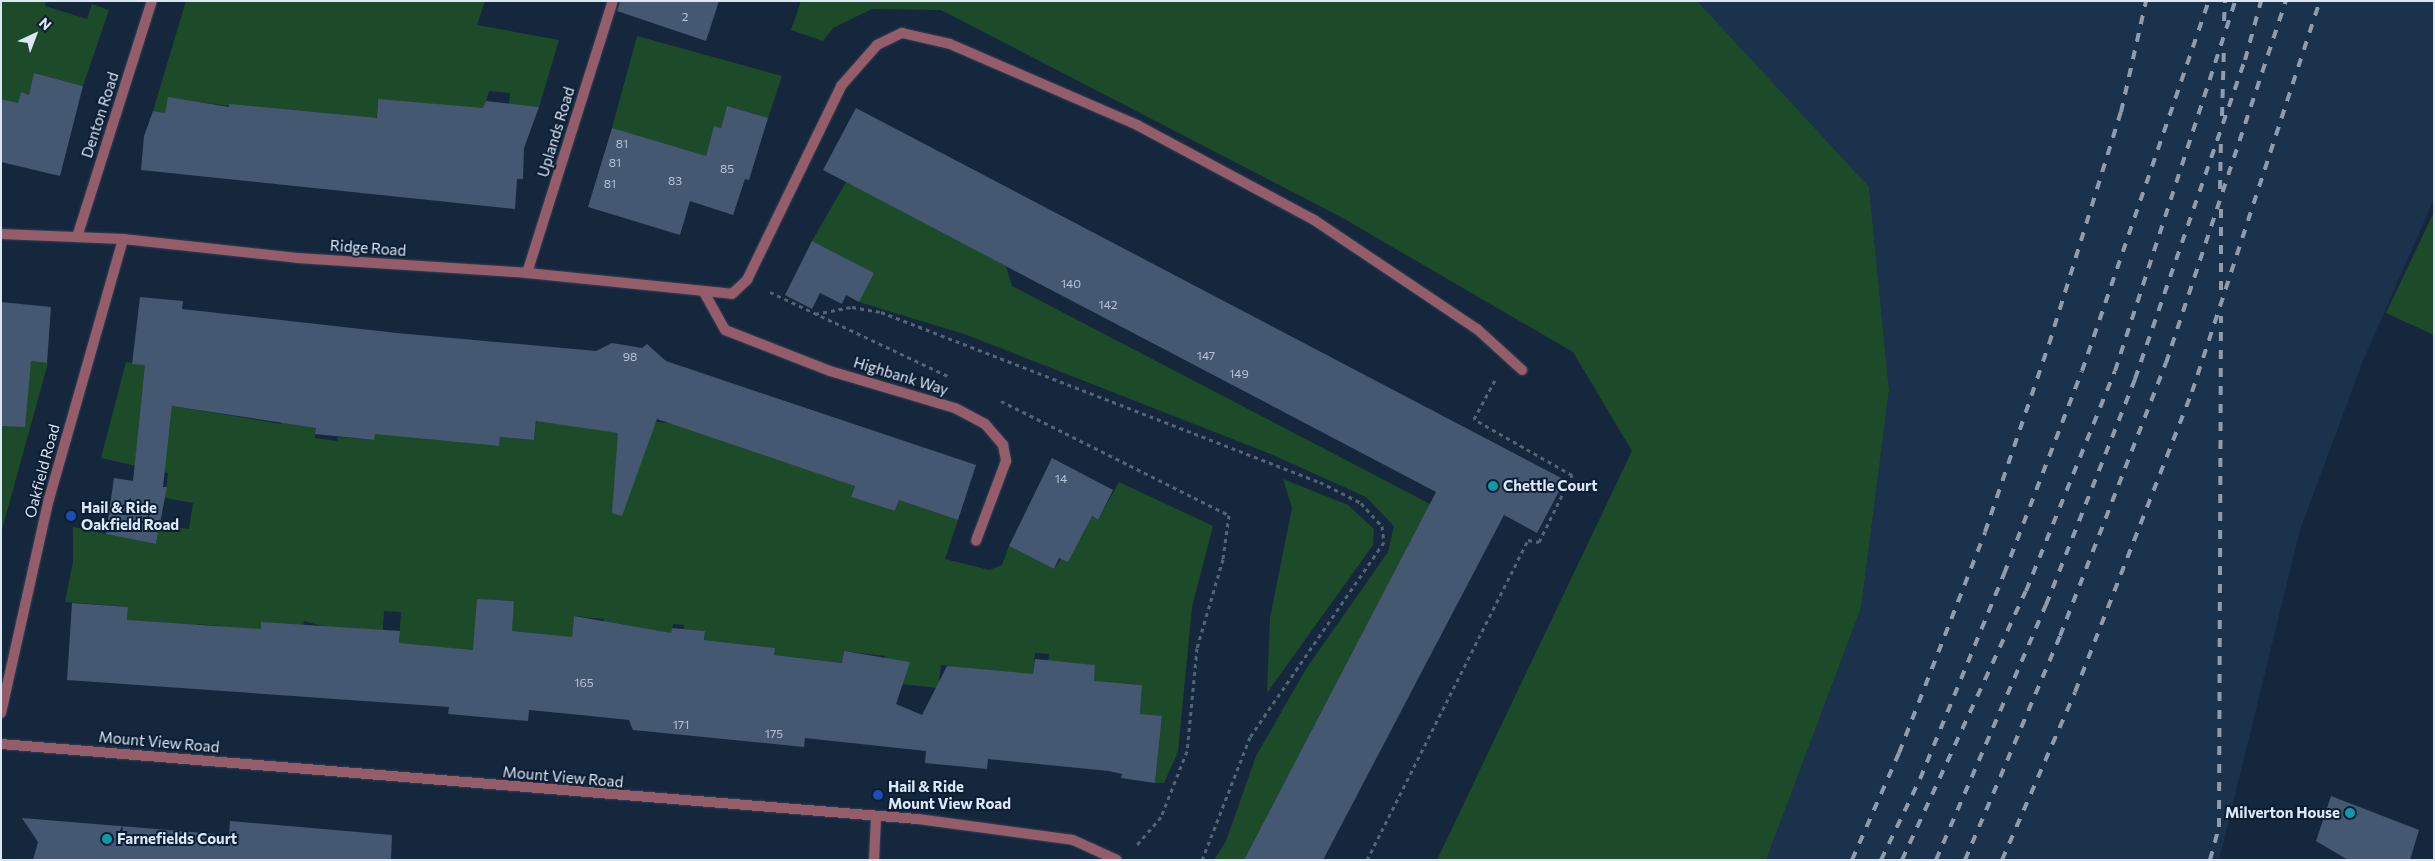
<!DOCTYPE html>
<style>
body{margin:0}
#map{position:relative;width:2435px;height:861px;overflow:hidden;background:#15273d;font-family:Commissioner,sans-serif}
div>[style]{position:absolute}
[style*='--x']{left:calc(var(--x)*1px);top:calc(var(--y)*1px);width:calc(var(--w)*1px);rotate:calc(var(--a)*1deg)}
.built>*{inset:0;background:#1b324c}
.green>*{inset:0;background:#1d4b2a}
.building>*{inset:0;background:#445871}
.path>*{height:3px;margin-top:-1.5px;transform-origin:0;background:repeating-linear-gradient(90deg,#546477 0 4px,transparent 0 8px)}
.roads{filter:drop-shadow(0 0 1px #314257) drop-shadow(0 0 1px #314257)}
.lane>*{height:10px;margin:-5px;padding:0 5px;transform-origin:5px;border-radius:5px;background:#955d69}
.street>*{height:10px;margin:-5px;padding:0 5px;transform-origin:5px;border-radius:5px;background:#955d69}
.rail>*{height:4px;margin-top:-2px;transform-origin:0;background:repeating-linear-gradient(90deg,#8e9cae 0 9px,transparent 0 18px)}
.dots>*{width:14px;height:14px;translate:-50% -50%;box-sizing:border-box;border:2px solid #0c1e33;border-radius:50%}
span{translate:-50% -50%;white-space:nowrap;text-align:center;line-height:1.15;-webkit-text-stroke:4px #0c1e33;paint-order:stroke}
.number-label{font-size:12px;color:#b6c3d5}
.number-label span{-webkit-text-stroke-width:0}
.street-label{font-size:15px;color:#dce7f6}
.poi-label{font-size:15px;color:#dce7f6;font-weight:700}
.left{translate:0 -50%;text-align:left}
.right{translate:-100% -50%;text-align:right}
.frame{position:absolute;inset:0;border:2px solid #dce7f6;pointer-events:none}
.north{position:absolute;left:10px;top:10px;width:50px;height:50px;-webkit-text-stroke:4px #0c1e33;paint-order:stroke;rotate:43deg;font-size:14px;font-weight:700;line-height:20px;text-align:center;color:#dce7f6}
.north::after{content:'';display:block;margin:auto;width:18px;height:22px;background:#dce7f6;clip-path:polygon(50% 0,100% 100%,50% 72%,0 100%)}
</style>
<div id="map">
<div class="built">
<div style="clip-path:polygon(1696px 1px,2434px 1px,2434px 199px,2362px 363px,2300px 530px,2219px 860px,1766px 860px,1861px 608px,1889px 390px,1869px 187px)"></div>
</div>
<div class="green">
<div style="clip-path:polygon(1px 1px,46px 1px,45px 6px,87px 19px,92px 4px,109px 10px,83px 86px,35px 73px,29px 95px,21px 93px,18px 103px,1px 99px)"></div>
<div style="clip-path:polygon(186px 1px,485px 1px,477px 25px,559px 40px,539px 107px,509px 104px,510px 93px,489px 91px,483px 111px,378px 100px,376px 125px,168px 98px,165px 113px,153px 111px)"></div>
<div style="clip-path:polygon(801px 1px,1697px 1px,1869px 187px,1889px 390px,1861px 608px,1766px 860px,1437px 860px,1632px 451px,1573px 352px,1341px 217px,941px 10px,872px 9px,833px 28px,823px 41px,791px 30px)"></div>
<div style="clip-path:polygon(637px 36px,782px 76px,768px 118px,727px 106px,721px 128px,714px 127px,705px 159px,612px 128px)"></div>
<div style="clip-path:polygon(846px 182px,1006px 266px,1012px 286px,1430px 504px,1244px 860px,1214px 860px,1226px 841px,1256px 756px,1306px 669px,1388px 552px,1394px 526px,1366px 497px,1273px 455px,967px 335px,859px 302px,873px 273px,812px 241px)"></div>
<div style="clip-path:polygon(2434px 212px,2434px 335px,2386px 313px)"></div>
<div style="clip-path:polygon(31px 361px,48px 363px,1px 533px,1px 397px)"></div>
<div style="clip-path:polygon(126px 362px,153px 366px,143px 388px,138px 432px,169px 435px,172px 406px,281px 424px,284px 389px,319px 393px,315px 438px,337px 441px,338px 437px,374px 440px,378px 402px,427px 439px,451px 441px,455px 394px,483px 397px,478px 444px,499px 446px,500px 437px,534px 440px,538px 410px,669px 423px,855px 485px,851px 497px,895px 511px,899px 500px,958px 520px,945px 559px,989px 570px,1002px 565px,1009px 546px,1054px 569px,1091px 516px,1098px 520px,1119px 482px,1213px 526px,1192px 607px,1178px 752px,1164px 783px,1155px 783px,1162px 717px,1140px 714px,1142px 685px,1124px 683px,1121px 713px,1091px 710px,1095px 665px,1048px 661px,1049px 654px,1035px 653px,1030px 705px,965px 668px,941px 665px,938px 688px,882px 682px,885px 656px,844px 651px,842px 663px,774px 655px,775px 648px,704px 640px,705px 631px,684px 629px,684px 625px,673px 624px,671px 633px,603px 641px,604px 619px,574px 616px,572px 637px,510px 649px,514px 601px,495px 600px,494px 613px,473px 650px,399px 644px,401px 612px,384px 611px,382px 642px,304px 621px,303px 626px,260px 642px,221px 640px,222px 626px,197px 624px,195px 638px,127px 620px,128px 607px,65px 602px,73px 562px,73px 527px,156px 544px,160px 524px,189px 529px,193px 503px,165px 498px,168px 473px,101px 458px)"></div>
<div style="clip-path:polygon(1283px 479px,1348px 505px,1374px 529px,1373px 545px,1267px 693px,1270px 618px,1292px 508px)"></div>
</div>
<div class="building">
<div style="clip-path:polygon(620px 1px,719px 1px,706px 41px,617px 11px)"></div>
<div style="clip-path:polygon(34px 73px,83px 86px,60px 176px,1px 162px,1px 99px,18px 103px,21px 92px,29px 95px)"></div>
<div style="clip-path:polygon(168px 97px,229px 107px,229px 104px,377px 118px,378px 99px,483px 108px,486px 101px,539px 107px,524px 148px,523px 179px,517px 179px,515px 209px,141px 170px,144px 136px,153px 111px,165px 113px)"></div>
<div style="clip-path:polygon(727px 106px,768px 118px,749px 180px,745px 179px,733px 215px,690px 201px,680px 235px,588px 207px,612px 128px,706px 156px,714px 126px,721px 128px)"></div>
<div style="clip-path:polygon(856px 108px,1565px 480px,1537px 533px,1504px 515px,1323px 860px,1244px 860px,1436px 492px,823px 170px)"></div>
<div style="clip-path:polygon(812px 241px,874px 273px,859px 302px,846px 295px,842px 304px,820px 293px,812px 309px,785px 295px)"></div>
<div style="clip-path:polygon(140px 297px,183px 301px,182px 309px,397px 333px,596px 351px,612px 343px,642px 348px,647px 344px,666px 361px,976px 465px,958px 520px,899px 500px,895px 511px,851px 497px,855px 486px,657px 419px,622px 516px,612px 513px,618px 433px,536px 421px,534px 440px,500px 437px,499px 446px,375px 434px,374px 440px,315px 434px,316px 428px,172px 406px,163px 487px,167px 487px,156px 544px,106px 534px,114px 478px,133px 481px,145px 365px,132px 364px)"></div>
<div style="clip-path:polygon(1px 302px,51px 307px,47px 363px,31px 361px,25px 427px,1px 426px)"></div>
<div style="clip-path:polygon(1052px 458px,1113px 490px,1098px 520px,1092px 516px,1068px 562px,1059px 558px,1054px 569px,1009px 546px)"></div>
<div style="clip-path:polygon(477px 599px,514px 601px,512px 631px,572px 637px,574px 616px,671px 633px,672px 628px,705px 631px,704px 640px,775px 648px,774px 655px,842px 663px,844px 651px,910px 662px,896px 704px,922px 715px,947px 666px,1033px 674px,1035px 659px,1095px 665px,1094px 681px,1142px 685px,1140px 714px,1162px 716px,1155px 783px,1121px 778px,1122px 774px,1109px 771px,988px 759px,987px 769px,925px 763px,926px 751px,805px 738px,804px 747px,633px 730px,629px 720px,581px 715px,529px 710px,528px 721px,448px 714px,449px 707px,67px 680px,72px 603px,128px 607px,127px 620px,261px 629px,261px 622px,400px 631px,399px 643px,473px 650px)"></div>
<div style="clip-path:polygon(2331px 796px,2419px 830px,2410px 860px,2348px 860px,2316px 841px)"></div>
<div style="clip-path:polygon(22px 818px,229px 835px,230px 821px,392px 835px,391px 860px,33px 860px,38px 842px)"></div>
</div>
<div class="path">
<div style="--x:770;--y:292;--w:197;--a:25.3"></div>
<div style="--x:815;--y:314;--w:38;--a:-11"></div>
<div style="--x:852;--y:307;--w:29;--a:10"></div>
<div style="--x:881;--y:312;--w:471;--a:21.2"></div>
<div style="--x:1320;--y:482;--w:46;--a:27.1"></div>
<div style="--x:1361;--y:503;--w:31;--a:48"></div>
<div style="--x:1382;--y:526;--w:16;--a:83"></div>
<div style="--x:1384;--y:542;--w:237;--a:124.5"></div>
<div style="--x:1250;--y:737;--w:132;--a:111.3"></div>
<div style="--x:1001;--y:401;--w:255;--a:26.6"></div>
<div style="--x:1229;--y:515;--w:44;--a:97.8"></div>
<div style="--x:1223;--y:559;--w:93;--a:106.3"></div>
<div style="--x:1197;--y:648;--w:103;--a:95.5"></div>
<div style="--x:1187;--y:751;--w:71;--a:111.5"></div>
<div style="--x:1161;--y:817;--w:37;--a:131"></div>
<div style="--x:1367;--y:860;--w:358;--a:-63.3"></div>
<div style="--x:1528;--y:540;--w:11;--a:10"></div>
<div style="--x:1539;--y:542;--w:75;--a:-63.8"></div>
<div style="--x:1572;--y:475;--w:113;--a:-150.3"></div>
<div style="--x:1474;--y:419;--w:44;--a:-61.7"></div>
</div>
<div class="roads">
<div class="lane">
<div style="--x:874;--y:860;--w:42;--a:-87.3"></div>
</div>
<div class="street">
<div style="--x:1;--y:234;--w:122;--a:2.3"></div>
<div style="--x:123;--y:239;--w:175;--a:6.2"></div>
<div style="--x:297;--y:258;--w:230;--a:3.7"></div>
<div style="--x:527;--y:273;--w:206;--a:5.8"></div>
<div style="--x:732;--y:294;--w:21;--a:-43"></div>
<div style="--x:747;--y:280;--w:216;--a:-64.1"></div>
<div style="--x:841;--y:86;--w:55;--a:-48.7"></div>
<div style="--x:877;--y:45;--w:28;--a:-26"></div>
<div style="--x:902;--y:33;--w:49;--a:12.9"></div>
<div style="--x:950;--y:44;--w:204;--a:23.4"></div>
<div style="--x:1137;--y:125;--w:201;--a:28.2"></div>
<div style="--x:1314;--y:220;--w:196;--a:33.8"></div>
<div style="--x:1477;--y:329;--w:61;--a:42.3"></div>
<div style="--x:77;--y:237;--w:248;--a:-72.4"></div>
<div style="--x:527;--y:273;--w:285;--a:-72.5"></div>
<div style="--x:705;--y:294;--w:41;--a:60.9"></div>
<div style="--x:725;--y:330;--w:113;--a:21.3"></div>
<div style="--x:830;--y:371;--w:130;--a:16.5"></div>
<div style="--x:955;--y:408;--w:34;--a:28"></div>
<div style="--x:985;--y:424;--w:28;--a:49"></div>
<div style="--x:1003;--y:445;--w:16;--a:79"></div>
<div style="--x:1006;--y:461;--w:85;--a:110.6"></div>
<div style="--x:1;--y:713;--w:219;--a:-77.4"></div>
<div style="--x:49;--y:499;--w:270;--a:-74.1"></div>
<div style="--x:1;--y:744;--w:920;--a:4.68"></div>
<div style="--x:918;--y:819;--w:156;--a:7.7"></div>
<div style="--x:1073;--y:840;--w:48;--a:24.4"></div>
</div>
</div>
<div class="rail">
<div style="--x:2224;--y:21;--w:20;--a:-87"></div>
<div style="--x:2222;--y:116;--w:70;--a:-88.4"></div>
<div style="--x:2220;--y:189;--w:50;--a:-88.9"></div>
<div style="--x:2221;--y:209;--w:87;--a:90"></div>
<div style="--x:1852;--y:860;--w:117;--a:-66.3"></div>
<div style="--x:1899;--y:753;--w:237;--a:-68.7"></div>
<div style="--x:1985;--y:532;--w:199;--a:-71.2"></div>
<div style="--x:2049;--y:344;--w:243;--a:-72.8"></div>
<div style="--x:2121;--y:112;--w:114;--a:-77.3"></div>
<div style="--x:1881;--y:860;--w:90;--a:-64.3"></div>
<div style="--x:1920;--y:779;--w:222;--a:-67.7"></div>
<div style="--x:2004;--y:574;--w:217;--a:-69"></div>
<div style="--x:2082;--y:371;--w:391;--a:-71.1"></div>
<div style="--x:1902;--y:860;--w:296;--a:-65.3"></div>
<div style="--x:2026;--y:591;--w:237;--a:-68"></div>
<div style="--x:2115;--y:371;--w:389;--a:-72"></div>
<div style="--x:1936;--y:860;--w:278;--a:-66.7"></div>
<div style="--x:2046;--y:605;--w:243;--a:-68.5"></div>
<div style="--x:2135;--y:379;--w:337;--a:-71"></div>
<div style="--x:2245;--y:60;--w:61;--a:-74.8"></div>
<div style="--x:1965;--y:860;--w:243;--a:-67"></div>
<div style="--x:2060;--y:636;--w:293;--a:-68.8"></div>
<div style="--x:2166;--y:363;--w:381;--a:-71.7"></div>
<div style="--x:2002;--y:860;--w:183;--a:-66.5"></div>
<div style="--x:2075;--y:692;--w:322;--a:-68.7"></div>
<div style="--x:2192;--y:392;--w:411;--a:-71.9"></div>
<div style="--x:2210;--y:860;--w:34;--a:-75"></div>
<div style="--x:2219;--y:827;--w:511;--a:-89.78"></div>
</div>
<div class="dots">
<div style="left:1493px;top:486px;background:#0f9aa8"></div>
<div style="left:71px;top:516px;background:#1a4fb4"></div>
<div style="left:878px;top:795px;background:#1a4fb4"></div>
<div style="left:2350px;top:813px;background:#0f9aa8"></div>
<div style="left:107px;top:839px;background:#0f9aa8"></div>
</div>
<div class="number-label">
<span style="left:685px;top:17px">2</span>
<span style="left:622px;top:144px">81</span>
<span style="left:615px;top:163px">81</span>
<span style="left:727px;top:169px">85</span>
<span style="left:675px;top:181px">83</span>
<span style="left:610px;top:184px">81</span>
<span style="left:1071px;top:284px">140</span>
<span style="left:1108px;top:305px">142</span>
<span style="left:1206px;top:356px">147</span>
<span style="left:630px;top:357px">98</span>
<span style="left:1239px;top:374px">149</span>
<span style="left:1061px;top:479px">14</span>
<span style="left:584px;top:683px">165</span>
<span style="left:681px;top:725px">171</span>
<span style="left:774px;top:734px">175</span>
</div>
<div class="street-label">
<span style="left:100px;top:115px;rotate:-72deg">Denton Road</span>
<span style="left:556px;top:132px;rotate:-73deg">Uplands Road</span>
<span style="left:368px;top:248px;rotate:4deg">Ridge Road</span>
<span style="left:901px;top:376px;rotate:17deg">Highbank Way</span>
<span style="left:42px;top:471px;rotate:-75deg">Oakfield Road</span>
<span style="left:159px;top:742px;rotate:5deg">Mount View Road</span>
<span style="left:563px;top:777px;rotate:5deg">Mount View Road</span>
</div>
<div class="poi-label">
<span class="left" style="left:1503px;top:486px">Chettle Court</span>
<span class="left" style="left:81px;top:516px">Hail &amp; Ride<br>Oakfield Road</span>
<span class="left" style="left:888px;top:795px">Hail &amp; Ride<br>Mount View Road</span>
<span class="right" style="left:2340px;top:813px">Milverton House</span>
<span class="left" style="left:117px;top:839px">Farnefields Court</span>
</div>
<div class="frame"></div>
<div class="north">N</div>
</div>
